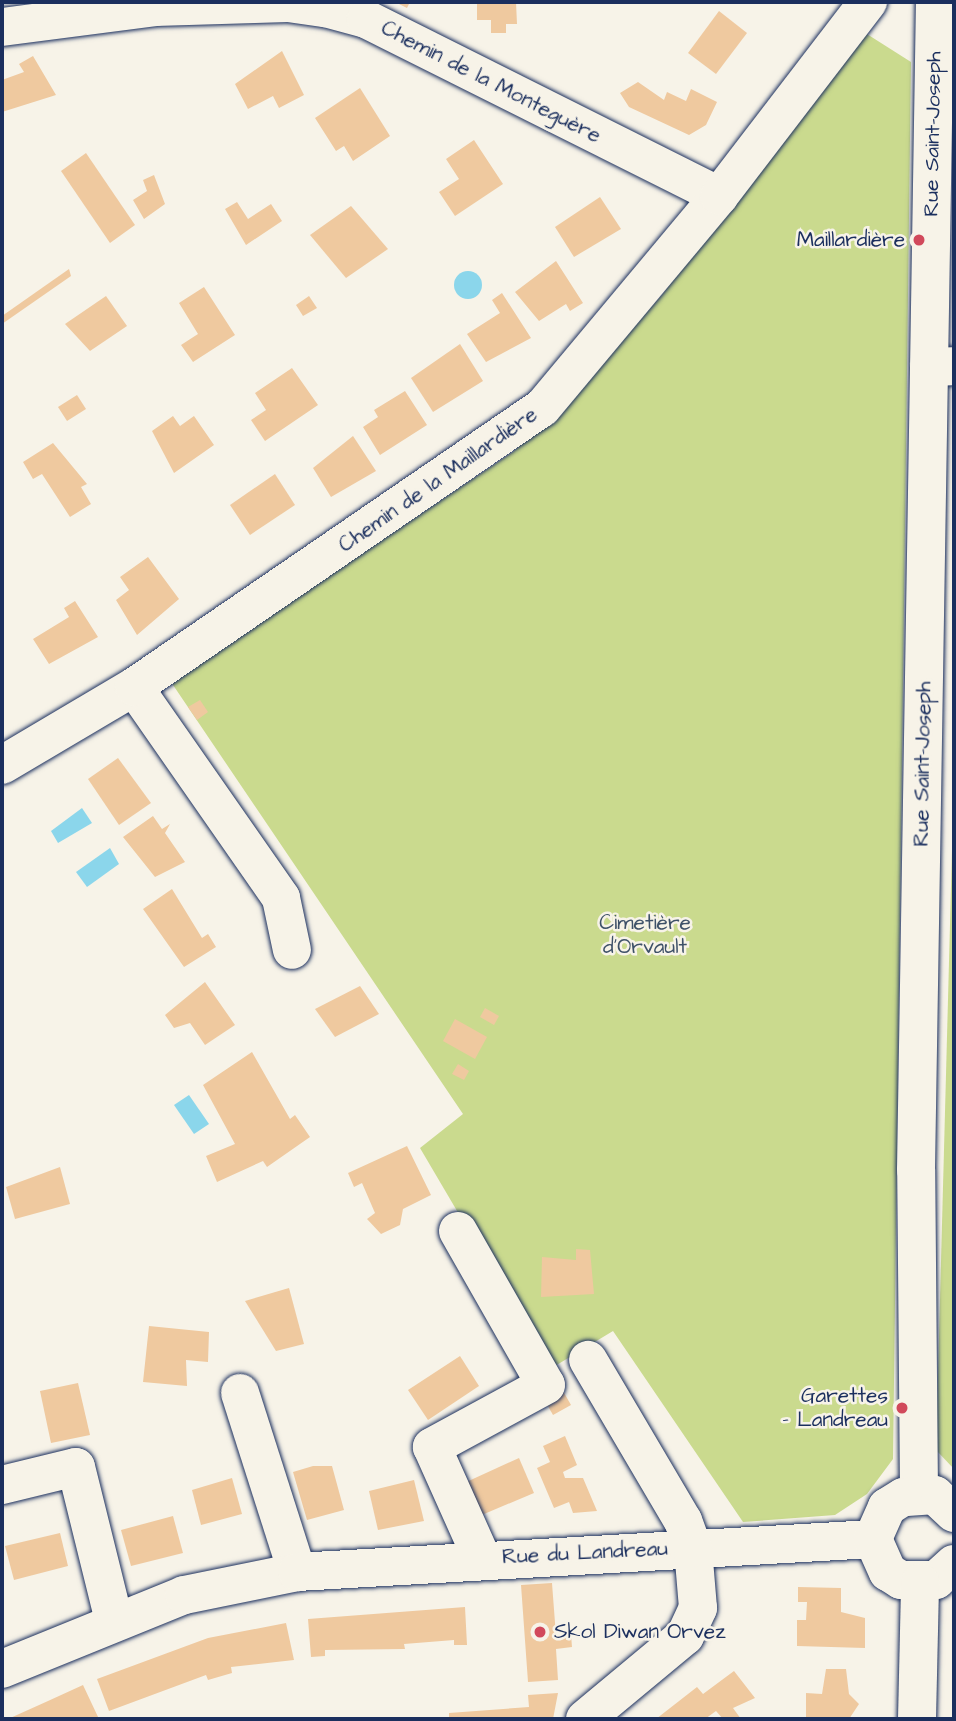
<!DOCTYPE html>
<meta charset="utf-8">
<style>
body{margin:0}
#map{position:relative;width:956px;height:1721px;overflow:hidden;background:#f7f3e8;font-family:"Architects Daughter",sans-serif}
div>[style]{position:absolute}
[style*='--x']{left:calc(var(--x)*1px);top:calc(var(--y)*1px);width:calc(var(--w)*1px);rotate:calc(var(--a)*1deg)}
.green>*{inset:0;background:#cada8e}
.water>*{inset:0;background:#8bd6eb}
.round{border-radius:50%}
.building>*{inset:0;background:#efc99f}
.roads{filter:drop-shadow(0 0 2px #1b2f5e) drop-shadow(0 0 2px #1b2f5e)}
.minor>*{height:38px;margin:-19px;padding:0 19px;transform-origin:19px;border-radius:19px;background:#f7f3e8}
.major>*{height:38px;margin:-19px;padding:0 19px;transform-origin:19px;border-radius:19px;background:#f7f3e8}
.dots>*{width:19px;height:19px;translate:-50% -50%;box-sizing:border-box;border:4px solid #f7f3e8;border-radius:50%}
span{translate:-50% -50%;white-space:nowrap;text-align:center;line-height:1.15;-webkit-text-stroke:5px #f7f3e8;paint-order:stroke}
.street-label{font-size:21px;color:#1b2f5e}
.poi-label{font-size:21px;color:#1b2f5e}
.right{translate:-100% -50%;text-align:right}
.left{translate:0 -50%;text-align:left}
.park-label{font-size:21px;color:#3e5168}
.frame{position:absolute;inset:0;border:4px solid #1b2f5e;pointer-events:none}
</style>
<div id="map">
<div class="green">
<div style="clip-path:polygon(859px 29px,911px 62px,893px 1459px,867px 1494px,835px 1515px,743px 1522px,613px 1331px,550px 1369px,420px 1148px,463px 1114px,171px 682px,513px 452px,559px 410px,662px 295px)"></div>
<div style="clip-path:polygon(954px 774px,954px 1469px,936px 1450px)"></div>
</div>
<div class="water">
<div class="round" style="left:454px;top:271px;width:28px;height:28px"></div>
<div style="clip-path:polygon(82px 808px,92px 823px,58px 843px,51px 831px)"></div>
<div style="clip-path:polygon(110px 848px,119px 864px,87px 887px,76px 872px)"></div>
<div style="clip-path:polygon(189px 1095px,209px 1124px,194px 1134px,174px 1105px)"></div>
</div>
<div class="building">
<div style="clip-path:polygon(395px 2px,410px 2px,407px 8px)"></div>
<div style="clip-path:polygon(477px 2px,516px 2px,517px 24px,506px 24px,506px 33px,491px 33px,491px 20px,477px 20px)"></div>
<div style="clip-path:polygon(719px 11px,747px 33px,716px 74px,688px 53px)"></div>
<div style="clip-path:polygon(282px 51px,304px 95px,279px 108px,273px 96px,248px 109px,235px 84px)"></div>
<div style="clip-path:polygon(33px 56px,56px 95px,2px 112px,2px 80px,24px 72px,19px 64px)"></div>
<div style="clip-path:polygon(638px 82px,664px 100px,667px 92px,686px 101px,691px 89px,717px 102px,706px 125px,689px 135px,629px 107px,620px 93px)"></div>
<div style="clip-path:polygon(360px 88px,390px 136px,353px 161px,344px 146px,336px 151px,315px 118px)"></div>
<div style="clip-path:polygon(474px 140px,503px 184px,455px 216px,439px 192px,459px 179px,446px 159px)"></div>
<div style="clip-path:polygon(86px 153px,135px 225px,110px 243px,61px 171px)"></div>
<div style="clip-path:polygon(154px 175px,165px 204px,144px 219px,133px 200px,147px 191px,143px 180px)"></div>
<div style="clip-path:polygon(600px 197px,621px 229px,574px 257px,555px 227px)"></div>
<div style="clip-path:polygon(237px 202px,248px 219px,271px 204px,282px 221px,246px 245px,225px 209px)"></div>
<div style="clip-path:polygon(351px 206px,388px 249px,346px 278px,310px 235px)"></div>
<div style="clip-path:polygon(556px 261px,583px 303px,570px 311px,566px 304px,539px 321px,515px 292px)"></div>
<div style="clip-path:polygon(69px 269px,71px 276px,2px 324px,2px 316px)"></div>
<div style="clip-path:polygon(204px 287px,235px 335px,193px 362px,181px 345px,198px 334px,179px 303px)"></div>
<div style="clip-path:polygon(502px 293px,531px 338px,486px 362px,467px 334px,500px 313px,492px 300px)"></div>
<div style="clip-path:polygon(106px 296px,127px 326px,90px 351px,65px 324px)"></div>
<div style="clip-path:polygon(309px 296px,317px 308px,303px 316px,296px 305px)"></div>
<div style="clip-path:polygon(460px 344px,483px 381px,433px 412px,411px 378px)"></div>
<div style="clip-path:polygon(292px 368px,318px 405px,265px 441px,251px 420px,266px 410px,255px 393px)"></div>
<div style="clip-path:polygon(405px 391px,427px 425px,380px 455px,363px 427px,378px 417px,374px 410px)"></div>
<div style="clip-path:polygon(77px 395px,86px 409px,67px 421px,58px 407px)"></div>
<div style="clip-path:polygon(173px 416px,180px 426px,194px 416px,214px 445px,174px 473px,152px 431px)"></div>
<div style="clip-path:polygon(353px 436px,376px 471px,331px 497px,313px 468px)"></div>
<div style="clip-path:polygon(53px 443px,87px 484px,81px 487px,91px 504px,70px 517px,42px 474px,33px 479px,23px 462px)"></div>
<div style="clip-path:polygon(275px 474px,295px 505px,250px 535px,230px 505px)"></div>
<div style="clip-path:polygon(148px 557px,179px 599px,137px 635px,116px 600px,129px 590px,120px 577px)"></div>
<div style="clip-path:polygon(75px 601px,98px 637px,49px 664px,33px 639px,69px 617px,64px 608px)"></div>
<div style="clip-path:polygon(200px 700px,208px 712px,197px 720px,188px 707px)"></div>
<div style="clip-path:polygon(118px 758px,151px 803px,119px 825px,88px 779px)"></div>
<div style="clip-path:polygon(153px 816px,162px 829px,170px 824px,165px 833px,185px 862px,155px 877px,123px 837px)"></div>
<div style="clip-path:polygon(172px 889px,202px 938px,208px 934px,216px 947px,184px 967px,143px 909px)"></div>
<div style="clip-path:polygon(205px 982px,235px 1025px,205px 1045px,190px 1023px,174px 1028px,165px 1015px)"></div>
<div style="clip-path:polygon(360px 986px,379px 1014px,335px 1037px,315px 1009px)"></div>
<div style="clip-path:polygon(485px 1008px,499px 1016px,494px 1025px,480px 1017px)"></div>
<div style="clip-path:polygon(455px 1019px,487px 1037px,475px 1059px,443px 1041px)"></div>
<div style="clip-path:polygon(252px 1052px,290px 1119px,295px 1115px,310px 1137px,267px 1167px,263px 1161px,217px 1182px,206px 1156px,235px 1144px,203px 1085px)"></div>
<div style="clip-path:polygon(458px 1064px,469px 1071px,464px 1080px,452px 1074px)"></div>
<div style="clip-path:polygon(407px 1146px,431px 1195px,403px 1209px,400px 1225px,381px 1234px,367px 1219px,375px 1213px,362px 1183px,354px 1187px,348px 1173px)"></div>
<div style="clip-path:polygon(60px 1167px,70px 1204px,15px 1219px,6px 1187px)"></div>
<div style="clip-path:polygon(576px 1249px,590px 1250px,594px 1294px,541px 1297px,542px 1257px,576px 1260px)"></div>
<div style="clip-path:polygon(289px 1288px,304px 1344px,276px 1351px,245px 1301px)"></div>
<div style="clip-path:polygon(149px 1326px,209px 1332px,208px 1362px,186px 1360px,187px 1386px,143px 1382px)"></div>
<div style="clip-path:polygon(460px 1356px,479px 1386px,428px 1420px,408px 1390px)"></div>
<div style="clip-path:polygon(78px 1383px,90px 1435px,51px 1443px,40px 1391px)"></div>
<div style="clip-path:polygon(563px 1391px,571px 1405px,553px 1415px,545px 1401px)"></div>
<div style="clip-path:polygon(565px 1436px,577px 1465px,563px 1472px,565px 1478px,583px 1478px,597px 1511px,573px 1513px,569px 1502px,554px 1508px,537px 1468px,550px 1462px,543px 1446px)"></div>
<div style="clip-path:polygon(519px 1458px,534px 1493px,477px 1517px,462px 1484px)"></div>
<div style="clip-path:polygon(313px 1466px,332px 1466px,344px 1510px,307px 1520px,293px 1472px)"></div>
<div style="clip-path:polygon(232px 1478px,242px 1514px,201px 1525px,192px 1490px)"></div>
<div style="clip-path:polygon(414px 1480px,424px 1521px,378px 1530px,369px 1491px)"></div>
<div style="clip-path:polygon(173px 1516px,183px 1553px,131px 1566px,121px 1530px)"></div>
<div style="clip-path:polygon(60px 1533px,68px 1566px,14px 1580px,5px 1546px)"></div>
<div style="clip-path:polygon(552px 1583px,556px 1636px,571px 1635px,572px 1647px,556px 1649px,558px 1680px,528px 1682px,521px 1585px)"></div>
<div style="clip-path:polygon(798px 1587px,841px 1588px,841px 1612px,865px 1618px,865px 1648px,797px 1646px,797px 1620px,806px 1620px,807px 1602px,798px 1602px)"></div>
<div style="clip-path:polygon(465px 1607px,467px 1645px,454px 1645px,454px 1640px,404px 1644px,405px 1649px,325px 1650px,325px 1656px,311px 1657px,308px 1619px)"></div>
<div style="clip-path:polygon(286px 1623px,294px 1660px,231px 1667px,232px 1673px,208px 1680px,206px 1675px,109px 1711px,97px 1679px,208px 1638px)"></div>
<div style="clip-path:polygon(826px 1669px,846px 1669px,849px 1694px,859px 1704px,849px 1719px,806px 1719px,806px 1693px,822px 1694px)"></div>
<div style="clip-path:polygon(734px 1671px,755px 1698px,733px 1708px,741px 1719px,723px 1719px,716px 1711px,705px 1719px,656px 1719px,697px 1687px,703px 1694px)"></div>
<div style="clip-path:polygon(83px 1685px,99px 1719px,8px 1719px,48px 1701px)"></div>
<div style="clip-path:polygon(558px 1693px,553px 1719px,449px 1719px,449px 1713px,529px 1707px,528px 1695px)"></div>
</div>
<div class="roads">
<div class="minor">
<div style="--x:2;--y:27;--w:154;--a:-7.4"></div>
<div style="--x:155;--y:7;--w:133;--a:-1.7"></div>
<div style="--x:288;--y:3;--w:37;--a:8"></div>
<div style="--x:325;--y:8;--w:42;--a:15"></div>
<div style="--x:366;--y:19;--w:395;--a:26.6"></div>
<div style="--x:929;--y:367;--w:25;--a:-2"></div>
<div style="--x:134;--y:687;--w:257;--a:55.1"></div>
<div style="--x:281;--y:898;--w:53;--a:78.1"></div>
<div style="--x:2;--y:765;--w:153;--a:-30.6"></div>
<div style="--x:134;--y:687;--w:494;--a:-34.4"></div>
<div style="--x:542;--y:408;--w:276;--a:-50.1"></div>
<div style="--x:719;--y:196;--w:245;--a:-52.5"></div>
<div style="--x:458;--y:1231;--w:177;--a:60.3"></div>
<div style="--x:546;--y:1385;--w:130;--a:151.5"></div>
<div style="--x:432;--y:1447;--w:123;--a:65.9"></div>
<div style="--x:240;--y:1393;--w:188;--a:72.3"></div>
<div style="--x:2;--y:1485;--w:76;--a:-13.7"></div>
<div style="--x:76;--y:1467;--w:158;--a:76.1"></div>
<div style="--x:2;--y:1669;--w:196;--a:-22.1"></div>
<div style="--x:184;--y:1595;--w:115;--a:-11.5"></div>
<div style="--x:297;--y:1572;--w:577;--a:-3.28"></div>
<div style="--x:585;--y:1719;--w:130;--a:-39.7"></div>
<div style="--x:685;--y:1636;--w:31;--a:-65"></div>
<div style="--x:698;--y:1608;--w:60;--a:-94.8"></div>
<div style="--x:693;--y:1548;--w:29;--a:-110"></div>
<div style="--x:683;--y:1521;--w:187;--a:-120.5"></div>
</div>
<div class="major">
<div style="--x:919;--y:1492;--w:322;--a:-90.5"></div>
<div style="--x:916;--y:1170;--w:1168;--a:-89.07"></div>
<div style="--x:954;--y:1513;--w:26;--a:-137"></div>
<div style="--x:935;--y:1495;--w:32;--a:176"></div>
<div style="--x:903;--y:1497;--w:19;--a:148"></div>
<div style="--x:887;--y:1507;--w:35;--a:114"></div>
<div style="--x:873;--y:1539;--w:36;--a:66"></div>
<div style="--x:888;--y:1572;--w:15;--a:32"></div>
<div style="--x:901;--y:1580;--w:35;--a:0"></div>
<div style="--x:936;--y:1580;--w:24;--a:-42"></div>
<div style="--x:917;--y:1719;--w:136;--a:-88.7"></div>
</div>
</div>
<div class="dots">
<div style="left:919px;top:240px;background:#d1495b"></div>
<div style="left:902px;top:1408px;background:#d1495b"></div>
<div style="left:540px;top:1632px;background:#d1495b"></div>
</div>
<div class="street-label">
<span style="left:491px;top:82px;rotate:27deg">Chemin de la Monteguère</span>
<span style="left:933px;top:134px;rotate:-89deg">Rue Saint-Joseph</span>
<span style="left:438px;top:480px;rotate:-35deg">Chemin de la Maillardière</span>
<span style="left:923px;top:764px;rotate:-89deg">Rue Saint-Joseph</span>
<span style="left:585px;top:1553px;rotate:-3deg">Rue du Landreau</span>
</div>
<div class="poi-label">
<span class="right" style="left:905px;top:240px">Maillardière</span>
<span class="right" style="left:888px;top:1408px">Garettes<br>- Landreau</span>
<span class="left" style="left:554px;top:1632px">Skol Diwan Orvez</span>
</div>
<div class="park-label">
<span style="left:645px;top:935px">Cimetière<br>d'Orvault</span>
</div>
<div class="frame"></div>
</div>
